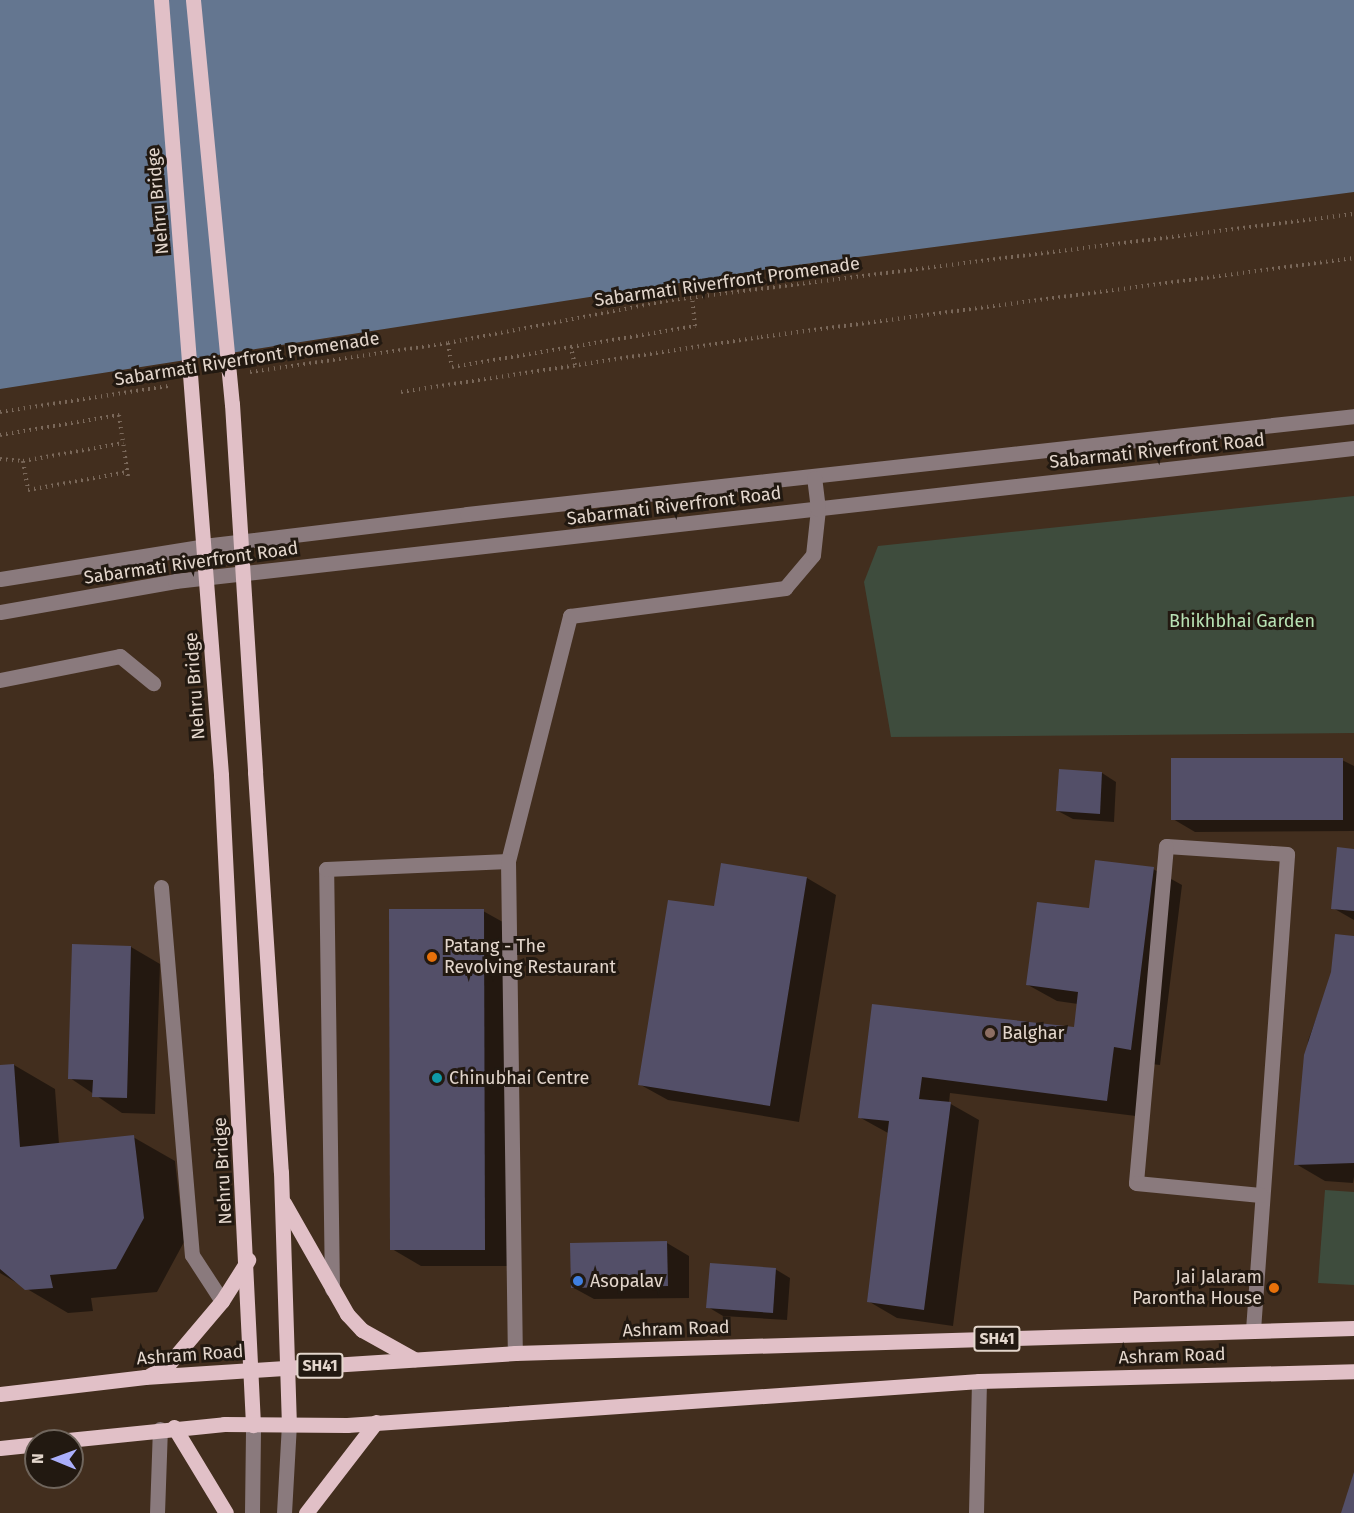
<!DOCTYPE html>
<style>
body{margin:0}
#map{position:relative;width:1354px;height:1513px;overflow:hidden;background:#422e1e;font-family:"Fira Sans",sans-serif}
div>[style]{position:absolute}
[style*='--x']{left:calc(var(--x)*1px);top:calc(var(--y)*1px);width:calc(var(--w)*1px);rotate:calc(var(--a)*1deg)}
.green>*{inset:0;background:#3e4c3d}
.water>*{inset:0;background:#647690}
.shadow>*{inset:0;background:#0007}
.building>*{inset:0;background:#534f68}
.path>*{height:4px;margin-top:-2px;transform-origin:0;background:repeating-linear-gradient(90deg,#7a685a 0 1.5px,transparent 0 6px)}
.minor>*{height:15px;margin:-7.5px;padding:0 7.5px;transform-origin:7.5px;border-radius:7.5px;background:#8a7a7d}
.major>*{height:15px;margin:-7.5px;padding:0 7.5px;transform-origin:7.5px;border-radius:7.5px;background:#e1c0c7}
.major-bridge>*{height:15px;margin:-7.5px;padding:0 7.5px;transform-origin:7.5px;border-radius:7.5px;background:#e1c0c7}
.dots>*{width:16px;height:16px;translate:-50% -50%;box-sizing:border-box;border:3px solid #221911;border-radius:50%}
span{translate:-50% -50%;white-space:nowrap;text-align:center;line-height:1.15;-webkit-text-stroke:6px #221911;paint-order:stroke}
.shield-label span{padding:2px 4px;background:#221911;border:2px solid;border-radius:4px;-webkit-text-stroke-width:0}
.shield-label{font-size:16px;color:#e3d6cc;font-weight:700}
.street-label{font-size:18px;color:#e3d6cc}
.park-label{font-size:18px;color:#b8e2b4}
.poi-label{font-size:18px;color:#e3d6cc}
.left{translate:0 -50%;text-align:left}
.right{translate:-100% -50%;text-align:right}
.north{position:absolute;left:24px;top:1429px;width:60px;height:60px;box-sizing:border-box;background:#221911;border:2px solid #6f655c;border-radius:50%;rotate:271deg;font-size:16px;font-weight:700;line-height:24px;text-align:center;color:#e3d6cc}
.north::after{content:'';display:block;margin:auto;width:21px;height:27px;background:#abaffb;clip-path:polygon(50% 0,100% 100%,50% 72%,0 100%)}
</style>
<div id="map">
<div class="green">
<div style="clip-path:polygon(1354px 496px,1354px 733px,891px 737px,864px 582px,878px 546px)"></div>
<div style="clip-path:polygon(1325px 1190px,1354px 1192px,1354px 1285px,1318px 1283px)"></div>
</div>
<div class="water">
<div style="clip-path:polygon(0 0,1354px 0,1354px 192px,782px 267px,0 389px)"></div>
</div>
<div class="shadow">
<div style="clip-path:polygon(1342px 760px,1354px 766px,1354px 831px,1195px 832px,1173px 819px)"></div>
<div style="clip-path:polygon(1102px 773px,1116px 782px,1114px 822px,1073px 819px,1058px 811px)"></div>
<div style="clip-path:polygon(1354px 850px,1354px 920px,1333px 908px)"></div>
<div style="clip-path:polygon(722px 865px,807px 878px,836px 895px,799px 1122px,668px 1100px,639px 1084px,716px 908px)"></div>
<div style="clip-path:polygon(1153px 869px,1182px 885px,1160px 1065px,1143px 1063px,1136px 1116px,950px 1093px,949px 1103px,979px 1120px,953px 1326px,897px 1318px,868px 1301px,888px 1133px,859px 1117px,873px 1005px,1076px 1029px,1078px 1004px,1057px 1001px,1028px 985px,1090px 910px)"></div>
<div style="clip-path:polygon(483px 911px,512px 927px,513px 1266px,421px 1266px,392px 1249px)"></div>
<div style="clip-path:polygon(1354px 937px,1354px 1177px,1353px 1183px,1325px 1181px,1296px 1164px,1308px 1041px,1333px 972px)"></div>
<div style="clip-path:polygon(131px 947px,160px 964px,155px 1114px,122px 1113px,70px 1078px)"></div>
<div style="clip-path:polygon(14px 1065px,55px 1089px,59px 1144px,133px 1137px,175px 1161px,184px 1242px,157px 1292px,91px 1298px,93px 1311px,68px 1313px,0 1273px,0 1066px)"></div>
<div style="clip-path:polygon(667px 1243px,689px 1256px,689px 1298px,594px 1299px,572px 1287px)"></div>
<div style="clip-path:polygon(775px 1269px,790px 1278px,787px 1320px,723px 1316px,708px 1307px)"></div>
</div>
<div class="building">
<div style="clip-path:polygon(1171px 758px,1343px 758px,1343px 820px,1171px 820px)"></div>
<div style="clip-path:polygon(1059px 769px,1102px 772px,1100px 814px,1056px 811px)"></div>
<div style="clip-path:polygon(1337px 847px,1354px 849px,1354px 911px,1331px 909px)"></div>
<div style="clip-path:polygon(1095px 860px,1154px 867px,1131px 1050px,1114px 1047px,1107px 1101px,922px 1077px,919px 1099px,951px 1102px,924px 1310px,867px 1302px,889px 1121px,858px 1118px,872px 1004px,1074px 1027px,1078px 992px,1026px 985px,1037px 902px,1089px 908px)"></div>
<div style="clip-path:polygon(721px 863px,807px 877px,770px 1106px,638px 1085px,668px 900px,714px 906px)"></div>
<div style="clip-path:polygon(389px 909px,484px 909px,485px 1250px,390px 1250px)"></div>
<div style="clip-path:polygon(1335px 934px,1354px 936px,1354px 1163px,1294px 1165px,1304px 1055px,1331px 972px)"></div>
<div style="clip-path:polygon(72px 944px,131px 946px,127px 1098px,92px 1097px,93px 1080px,68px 1079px)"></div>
<div style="clip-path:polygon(14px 1064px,20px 1147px,134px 1135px,144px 1218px,116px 1269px,50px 1275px,53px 1288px,25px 1290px,0 1269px,0 1065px)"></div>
<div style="clip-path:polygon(667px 1241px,668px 1286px,571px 1288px,570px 1243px)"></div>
<div style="clip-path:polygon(710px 1263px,776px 1268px,773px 1313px,706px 1308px)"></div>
<div style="clip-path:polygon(1354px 1473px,1354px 1513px,1341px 1513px,1354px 1472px)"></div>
</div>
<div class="path">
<div style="--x:448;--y:343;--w:24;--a:81"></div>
<div style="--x:452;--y:367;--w:121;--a:-9.5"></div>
<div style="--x:575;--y:365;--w:18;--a:-103"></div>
<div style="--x:571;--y:347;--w:126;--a:-9.6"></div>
<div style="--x:695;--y:326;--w:29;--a:-96"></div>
<div style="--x:250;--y:372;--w:200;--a:-8.3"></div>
<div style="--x:448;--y:343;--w:228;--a:-10.9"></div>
<div style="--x:672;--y:300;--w:687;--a:-7.19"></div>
<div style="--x:401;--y:392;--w:364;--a:-8.7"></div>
<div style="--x:761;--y:337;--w:598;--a:-7.59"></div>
<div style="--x:0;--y:412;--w:170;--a:-8.8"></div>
<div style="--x:0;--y:435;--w:121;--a:-9.5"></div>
<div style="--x:119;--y:415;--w:63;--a:81.7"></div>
<div style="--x:0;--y:459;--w:23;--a:5"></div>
<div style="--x:23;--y:461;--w:102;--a:-10.2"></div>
<div style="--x:23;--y:461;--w:29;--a:80"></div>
<div style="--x:28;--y:490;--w:101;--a:-10.3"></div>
</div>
<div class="minor">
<div style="--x:0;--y:579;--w:215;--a:-9.1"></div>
<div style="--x:212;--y:545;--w:257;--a:-6.9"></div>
<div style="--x:467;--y:514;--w:892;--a:-6.3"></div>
<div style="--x:0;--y:612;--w:178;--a:-10"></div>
<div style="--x:175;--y:581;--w:1186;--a:-6.44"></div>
<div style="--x:0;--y:680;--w:122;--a:-11.3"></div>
<div style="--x:120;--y:656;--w:43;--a:39.3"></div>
<div style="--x:508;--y:861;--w:253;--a:-75.8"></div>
<div style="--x:570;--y:616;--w:217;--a:-7.4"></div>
<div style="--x:785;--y:588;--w:43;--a:-49.7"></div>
<div style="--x:813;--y:555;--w:46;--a:-83.8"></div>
<div style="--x:818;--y:509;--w:31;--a:-97"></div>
<div style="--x:161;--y:887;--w:369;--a:85.2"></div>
<div style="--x:192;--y:1255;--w:55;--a:56.9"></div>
<div style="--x:332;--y:1289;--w:420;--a:-90.8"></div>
<div style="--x:326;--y:869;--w:182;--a:-2.5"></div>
<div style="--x:508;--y:861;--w:492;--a:89.2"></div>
<div style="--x:1253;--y:1330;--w:477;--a:-85.9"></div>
<div style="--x:1287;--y:854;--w:121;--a:-176.2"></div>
<div style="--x:1166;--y:846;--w:338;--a:95.1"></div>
<div style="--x:1136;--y:1183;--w:125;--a:5.5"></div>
<div style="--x:157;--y:1513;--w:84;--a:-88"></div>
<div style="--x:252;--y:1513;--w:88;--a:-89.3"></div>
<div style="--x:284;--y:1513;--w:89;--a:-86.8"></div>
<div style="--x:976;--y:1513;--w:132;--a:-88.7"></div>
</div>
<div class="major">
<div style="--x:255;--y:772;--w:401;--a:86.3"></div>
<div style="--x:281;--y:1172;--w:252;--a:88.2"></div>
<div style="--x:221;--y:775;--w:651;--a:87.18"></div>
<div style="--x:284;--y:1203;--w:128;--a:60.4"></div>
<div style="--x:347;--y:1314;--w:22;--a:47"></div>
<div style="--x:362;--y:1330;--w:60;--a:29.1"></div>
<div style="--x:150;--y:1375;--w:19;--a:-28"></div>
<div style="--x:167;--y:1366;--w:85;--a:-49.8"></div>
<div style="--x:222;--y:1301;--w:49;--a:-57.6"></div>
<div style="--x:0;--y:1394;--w:146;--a:-6.7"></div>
<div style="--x:145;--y:1377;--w:371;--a:-3.7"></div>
<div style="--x:515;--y:1353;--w:839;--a:-1.71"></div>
<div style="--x:174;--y:1427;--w:100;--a:58.8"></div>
<div style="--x:58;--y:1441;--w:167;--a:-5.8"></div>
<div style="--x:224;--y:1424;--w:123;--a:0.5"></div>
<div style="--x:347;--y:1425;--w:634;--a:-3.98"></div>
<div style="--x:979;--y:1381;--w:375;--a:-1.5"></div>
<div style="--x:0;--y:1448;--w:36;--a:-6"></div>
<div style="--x:306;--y:1513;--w:115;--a:-52.4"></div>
</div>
<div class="major-bridge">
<div style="--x:161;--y:0;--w:777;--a:85.57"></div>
<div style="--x:193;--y:0;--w:406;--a:84.5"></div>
<div style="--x:232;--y:404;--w:369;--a:86.4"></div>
</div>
<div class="dots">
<div style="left:432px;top:957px;background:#e8710a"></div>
<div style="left:990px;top:1033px;background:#8d6e63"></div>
<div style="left:437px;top:1078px;background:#0f9aa8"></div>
<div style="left:578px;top:1281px;background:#3f7fe0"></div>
<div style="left:1274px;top:1288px;background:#e8710a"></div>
</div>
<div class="shield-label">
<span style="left:997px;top:1339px">SH41</span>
<span style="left:320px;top:1366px">SH41</span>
</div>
<div class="street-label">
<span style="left:158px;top:201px;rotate:-95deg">Nehru Bridge</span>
<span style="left:727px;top:282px;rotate:-8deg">Sabarmati Riverfront Promenade</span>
<span style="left:247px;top:359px;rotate:-9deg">Sabarmati Riverfront Promenade</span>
<span style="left:1157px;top:451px;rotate:-6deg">Sabarmati Riverfront Road</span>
<span style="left:674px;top:506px;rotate:-7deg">Sabarmati Riverfront Road</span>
<span style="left:191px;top:563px;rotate:-8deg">Sabarmati Riverfront Road</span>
<span style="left:195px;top:686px;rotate:-94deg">Nehru Bridge</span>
<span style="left:223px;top:1171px;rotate:-93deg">Nehru Bridge</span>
<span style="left:676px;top:1329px;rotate:-2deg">Ashram Road</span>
<span style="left:190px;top:1355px;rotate:-4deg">Ashram Road</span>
<span style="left:1172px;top:1356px;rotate:-2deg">Ashram Road</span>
</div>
<div class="park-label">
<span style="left:1242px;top:621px">Bhikhbhai Garden</span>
</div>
<div class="poi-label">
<span class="left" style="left:444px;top:957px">Patang - The<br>Revolving Restaurant</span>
<span class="left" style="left:1002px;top:1033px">Balghar</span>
<span class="left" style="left:449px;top:1078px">Chinubhai Centre</span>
<span class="right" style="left:1262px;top:1288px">Jai Jalaram<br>Parontha House</span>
<span class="left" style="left:590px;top:1281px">Asopalav</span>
</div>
<div class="north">N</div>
</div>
